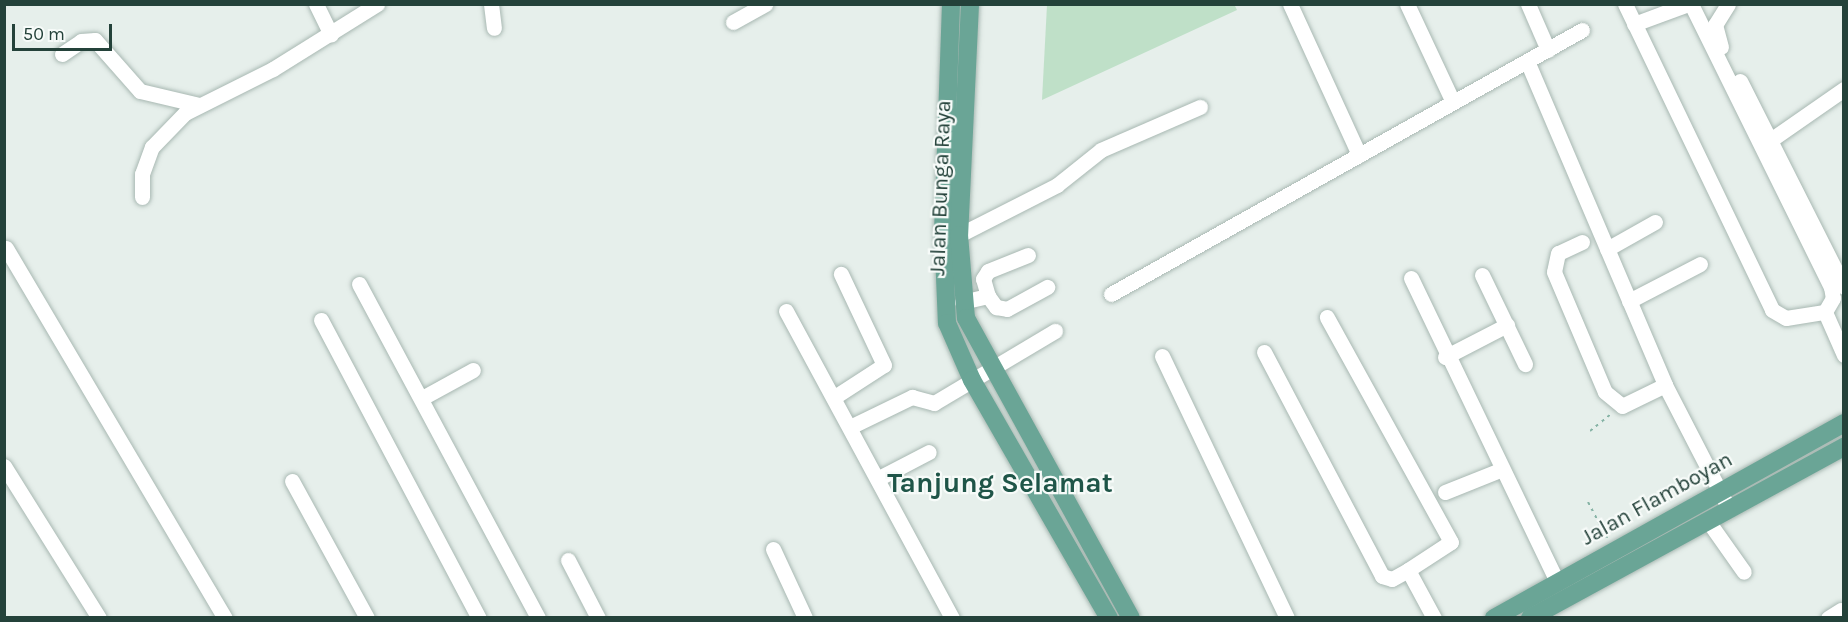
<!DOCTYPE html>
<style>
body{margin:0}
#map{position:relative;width:1848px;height:622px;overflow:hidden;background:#e6efeb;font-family:Karla,sans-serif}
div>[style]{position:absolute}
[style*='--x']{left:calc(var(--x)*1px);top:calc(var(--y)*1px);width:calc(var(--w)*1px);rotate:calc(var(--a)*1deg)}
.green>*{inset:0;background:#bfe0c8}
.path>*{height:2px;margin-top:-1px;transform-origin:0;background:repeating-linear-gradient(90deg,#86b3a5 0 3px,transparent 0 7.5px)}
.roads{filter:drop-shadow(0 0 2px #a8b8b2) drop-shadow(0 0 2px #a8b8b2)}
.minor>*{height:15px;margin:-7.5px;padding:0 7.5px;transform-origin:7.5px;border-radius:7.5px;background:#fff}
.major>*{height:18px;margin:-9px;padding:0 9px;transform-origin:9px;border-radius:9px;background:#6aa596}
span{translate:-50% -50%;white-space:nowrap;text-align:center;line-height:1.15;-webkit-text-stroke:4.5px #f7fbf9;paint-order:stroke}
.street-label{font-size:22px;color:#24423a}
.district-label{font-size:28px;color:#1f5548;font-weight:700}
.frame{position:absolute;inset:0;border:6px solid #24423a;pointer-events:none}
.scale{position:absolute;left:12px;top:24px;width:100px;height:27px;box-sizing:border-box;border:3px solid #24423a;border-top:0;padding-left:8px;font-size:18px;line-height:21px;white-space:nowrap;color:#24423a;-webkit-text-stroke:4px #f7fbf9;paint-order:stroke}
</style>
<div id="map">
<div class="green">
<div style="clip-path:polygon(1047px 5px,1234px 4px,1237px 10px,1042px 100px)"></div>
</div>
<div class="path">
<div style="--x:1590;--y:431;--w:27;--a:-39"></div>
<div style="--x:1588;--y:502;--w:41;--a:62.2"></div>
</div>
<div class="roads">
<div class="minor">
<div style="--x:316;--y:4;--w:34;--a:64"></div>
<div style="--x:491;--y:4;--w:24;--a:83"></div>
<div style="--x:1290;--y:4;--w:166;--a:65.4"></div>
<div style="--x:1407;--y:4;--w:108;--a:64.9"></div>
<div style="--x:1528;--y:4;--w:50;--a:66.5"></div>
<div style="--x:1625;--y:4;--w:339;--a:64.3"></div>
<div style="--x:1772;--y:310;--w:16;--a:30"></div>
<div style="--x:1786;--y:318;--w:39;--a:-9"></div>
<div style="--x:1825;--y:312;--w:47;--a:66.2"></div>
<div style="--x:1691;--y:4;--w:316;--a:63.7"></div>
<div style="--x:1831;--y:287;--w:11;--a:80"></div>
<div style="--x:1833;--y:298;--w:16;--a:120"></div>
<div style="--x:733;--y:22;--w:37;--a:-29"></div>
<div style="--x:1634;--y:24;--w:58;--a:-20.3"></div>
<div style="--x:1721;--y:47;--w:23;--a:-105"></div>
<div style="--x:1715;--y:25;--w:25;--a:-58"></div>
<div style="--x:62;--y:54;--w:23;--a:-34"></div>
<div style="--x:81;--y:41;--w:14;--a:-4"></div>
<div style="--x:95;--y:40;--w:68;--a:48.6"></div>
<div style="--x:140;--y:91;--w:61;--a:13.3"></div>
<div style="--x:1527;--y:61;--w:352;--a:66.9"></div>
<div style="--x:1665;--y:385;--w:140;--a:62.7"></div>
<div style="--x:1740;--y:81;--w:231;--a:63.2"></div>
<div style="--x:1772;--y:139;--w:88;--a:-34.8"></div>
<div style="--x:142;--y:197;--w:23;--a:-90"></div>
<div style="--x:142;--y:174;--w:29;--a:-70"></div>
<div style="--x:152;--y:147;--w:47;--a:-45.9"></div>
<div style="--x:185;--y:113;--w:98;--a:-26.6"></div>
<div style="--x:273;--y:69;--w:123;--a:-32"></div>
<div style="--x:959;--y:235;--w:110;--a:-27"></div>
<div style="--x:1057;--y:185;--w:56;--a:-38.5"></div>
<div style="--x:1101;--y:150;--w:108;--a:-23.5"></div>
<div style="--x:1582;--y:242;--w:26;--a:155"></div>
<div style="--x:1558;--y:253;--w:19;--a:102"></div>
<div style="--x:1554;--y:272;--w:130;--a:67"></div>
<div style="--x:1605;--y:392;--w:22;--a:39"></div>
<div style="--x:1622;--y:406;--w:48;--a:-26"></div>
<div style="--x:6;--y:248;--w:430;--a:59.4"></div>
<div style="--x:1607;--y:249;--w:55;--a:-29.4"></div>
<div style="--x:1482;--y:275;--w:99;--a:64.2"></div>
<div style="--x:1411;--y:278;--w:337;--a:64.3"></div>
<div style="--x:359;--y:284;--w:379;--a:61.8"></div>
<div style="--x:1111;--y:294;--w:540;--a:-29.27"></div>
<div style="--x:988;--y:296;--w:14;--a:54"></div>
<div style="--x:996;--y:307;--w:11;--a:10"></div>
<div style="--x:1007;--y:309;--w:46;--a:-28.8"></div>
<div style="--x:1629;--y:301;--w:80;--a:-27.5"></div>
<div style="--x:962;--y:302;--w:27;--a:-13"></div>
<div style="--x:988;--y:296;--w:18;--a:-106"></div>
<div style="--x:983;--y:279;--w:9;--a:-58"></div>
<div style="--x:988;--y:271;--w:43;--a:-21.8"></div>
<div style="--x:786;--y:311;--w:349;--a:61.6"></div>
<div style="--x:321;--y:320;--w:337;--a:62.1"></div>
<div style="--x:1264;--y:352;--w:253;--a:62.2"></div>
<div style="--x:1382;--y:576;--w:10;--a:17"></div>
<div style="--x:1392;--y:579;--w:18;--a:-29"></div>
<div style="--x:1408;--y:570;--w:51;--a:-33.1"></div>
<div style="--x:1451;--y:542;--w:257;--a:-118.9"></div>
<div style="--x:1162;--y:356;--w:290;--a:64.5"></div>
<div style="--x:1445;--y:357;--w:70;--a:-27.3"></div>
<div style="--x:836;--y:396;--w:57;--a:-32.9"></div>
<div style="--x:884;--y:365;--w:101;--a:-115.3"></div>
<div style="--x:422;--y:398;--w:58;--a:-28.8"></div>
<div style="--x:852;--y:426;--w:67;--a:-25.8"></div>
<div style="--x:912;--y:397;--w:23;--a:15"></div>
<div style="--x:934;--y:403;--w:141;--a:-30.8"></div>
<div style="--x:4;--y:466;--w:179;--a:58"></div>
<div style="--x:879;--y:478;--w:56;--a:-27.5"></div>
<div style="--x:292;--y:481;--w:156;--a:61.3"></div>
<div style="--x:1445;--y:492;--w:59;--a:-21.8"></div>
<div style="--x:1708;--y:521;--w:62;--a:54.8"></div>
<div style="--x:773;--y:549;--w:76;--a:65.1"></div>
<div style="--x:568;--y:560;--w:65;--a:62.7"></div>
<div style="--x:1408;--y:570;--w:55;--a:61.6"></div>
<div style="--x:1828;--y:618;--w:15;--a:-32"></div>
</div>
<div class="major">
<div style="--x:951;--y:4;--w:225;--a:92"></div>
<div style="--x:943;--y:229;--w:94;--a:87.6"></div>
<div style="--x:947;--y:323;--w:62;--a:66.3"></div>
<div style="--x:972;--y:380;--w:275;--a:60.1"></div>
<div style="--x:970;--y:4;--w:231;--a:92.7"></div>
<div style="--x:959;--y:235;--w:83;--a:85.2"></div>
<div style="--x:966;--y:318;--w:342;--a:61.2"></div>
<div style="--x:1494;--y:618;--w:401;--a:-29.1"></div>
<div style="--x:1530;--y:618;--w:358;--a:-28.6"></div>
</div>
</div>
<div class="street-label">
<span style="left:941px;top:188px;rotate:-88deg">Jalan Bunga Raya</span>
<span style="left:1657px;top:499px;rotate:-29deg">Jalan Flamboyan</span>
</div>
<div class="district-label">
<span style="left:1000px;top:483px">Tanjung Selamat</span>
</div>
<div class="frame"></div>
<div class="scale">50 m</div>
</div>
